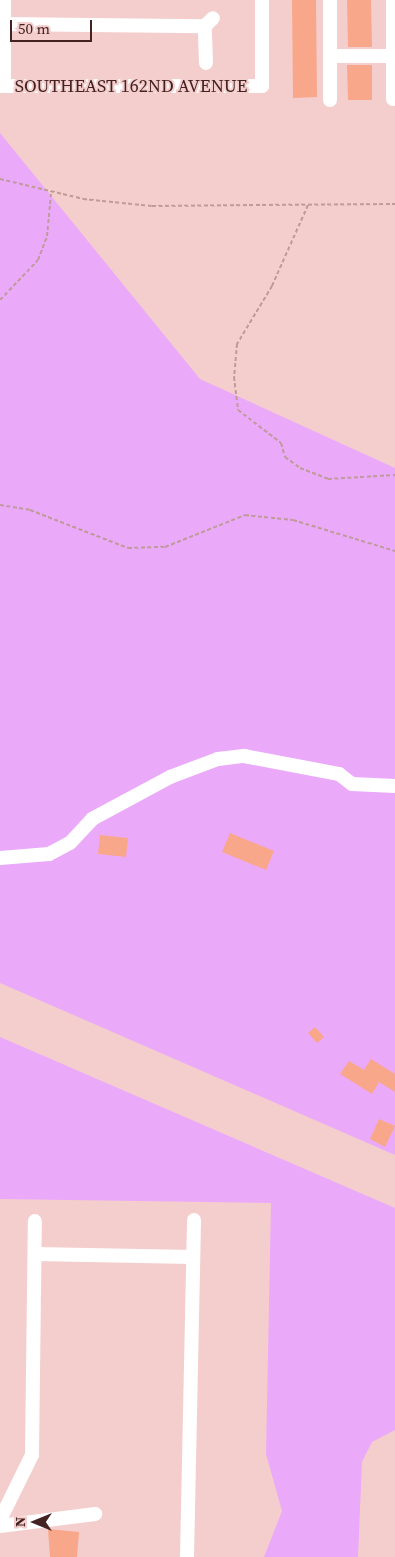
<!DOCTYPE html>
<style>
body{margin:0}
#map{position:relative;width:395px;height:1557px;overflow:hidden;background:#f4cecd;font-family:"Source Serif 4",serif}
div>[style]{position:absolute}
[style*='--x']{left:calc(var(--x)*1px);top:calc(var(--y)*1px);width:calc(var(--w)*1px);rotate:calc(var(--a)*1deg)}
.green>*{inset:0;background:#eba9fa}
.building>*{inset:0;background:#f9a78a}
.path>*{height:2px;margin-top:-1px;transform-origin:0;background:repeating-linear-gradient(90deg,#bf9a99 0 4px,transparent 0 6.5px)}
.minor>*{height:14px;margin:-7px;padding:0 7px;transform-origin:7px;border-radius:7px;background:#fff}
span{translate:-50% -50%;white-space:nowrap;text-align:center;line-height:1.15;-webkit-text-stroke:4px #f4cecd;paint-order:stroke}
.street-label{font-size:18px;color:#422}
.north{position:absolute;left:10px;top:1497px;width:50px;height:50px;-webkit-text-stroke:4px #f4cecd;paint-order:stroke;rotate:270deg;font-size:14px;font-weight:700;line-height:20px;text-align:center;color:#422}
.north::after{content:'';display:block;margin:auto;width:18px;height:22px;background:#422;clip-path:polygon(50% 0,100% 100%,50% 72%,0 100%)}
.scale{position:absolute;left:10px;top:20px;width:82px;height:22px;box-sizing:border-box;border:2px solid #422;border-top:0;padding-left:6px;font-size:15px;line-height:18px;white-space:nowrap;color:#422;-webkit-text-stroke:4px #f4cecd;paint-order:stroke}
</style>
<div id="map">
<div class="green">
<div style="clip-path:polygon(0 133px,200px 379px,395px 468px,395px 1155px,0 983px)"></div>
<div style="clip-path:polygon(0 1037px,395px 1208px,395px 1430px,372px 1442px,362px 1462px,358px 1557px,264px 1557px,282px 1511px,266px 1454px,271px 1203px,0 1199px)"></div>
</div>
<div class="building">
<div style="clip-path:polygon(292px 0,316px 0,317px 97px,293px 98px)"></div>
<div style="clip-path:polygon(347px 0,371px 0,372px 47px,348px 47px)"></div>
<div style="clip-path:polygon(347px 65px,372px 65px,372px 100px,348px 100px)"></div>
<div style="clip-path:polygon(230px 833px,274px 851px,266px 870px,222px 852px)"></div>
<div style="clip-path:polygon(100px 835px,128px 838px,126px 857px,98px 854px)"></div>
<div style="clip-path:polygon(315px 1027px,324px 1037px,317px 1043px,308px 1033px)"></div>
<div style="clip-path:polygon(371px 1059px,395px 1074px,395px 1092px,379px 1082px,372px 1094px,340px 1074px,349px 1061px,364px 1070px)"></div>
<div style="clip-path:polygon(379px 1119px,395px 1126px,385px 1147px,370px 1139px)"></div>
<div style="clip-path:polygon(48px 1529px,79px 1532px,77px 1557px,50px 1557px)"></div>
</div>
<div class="path">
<div style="--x:0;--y:179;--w:85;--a:13.5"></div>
<div style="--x:83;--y:199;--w:69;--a:5.8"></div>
<div style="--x:152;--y:206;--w:243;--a:-0.5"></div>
<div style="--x:308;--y:205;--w:89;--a:114"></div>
<div style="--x:272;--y:286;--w:68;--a:121.1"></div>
<div style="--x:237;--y:344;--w:33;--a:95"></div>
<div style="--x:234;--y:377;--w:33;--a:83"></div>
<div style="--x:238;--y:410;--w:54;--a:37.5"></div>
<div style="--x:281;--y:443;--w:15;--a:74"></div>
<div style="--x:285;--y:457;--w:19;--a:36"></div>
<div style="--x:300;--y:468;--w:30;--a:21"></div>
<div style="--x:328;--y:479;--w:67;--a:-3.4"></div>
<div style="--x:0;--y:300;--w:55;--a:-46.5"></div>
<div style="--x:38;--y:260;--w:26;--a:-69"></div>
<div style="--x:47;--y:236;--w:42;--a:-84.6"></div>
<div style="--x:0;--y:505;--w:30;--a:9"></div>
<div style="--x:30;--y:510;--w:105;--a:21.2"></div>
<div style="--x:128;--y:548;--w:37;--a:-2"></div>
<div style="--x:165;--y:547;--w:86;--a:-21.8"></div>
<div style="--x:245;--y:515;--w:48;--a:5.9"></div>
<div style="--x:293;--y:520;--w:107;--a:16.9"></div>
</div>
<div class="minor">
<div style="--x:330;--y:0;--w:100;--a:90"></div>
<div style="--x:393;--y:0;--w:99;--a:90"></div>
<div style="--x:0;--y:24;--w:205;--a:0.6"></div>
<div style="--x:330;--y:56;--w:63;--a:0"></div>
<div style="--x:206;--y:63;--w:37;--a:-92"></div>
<div style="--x:205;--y:26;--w:11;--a:-45"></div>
<div style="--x:4;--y:85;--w:85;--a:-90"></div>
<div style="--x:0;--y:86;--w:262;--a:0"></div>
<div style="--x:262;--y:86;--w:86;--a:-90"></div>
<div style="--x:0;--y:858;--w:49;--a:-4.7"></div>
<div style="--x:49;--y:854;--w:24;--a:-28"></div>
<div style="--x:70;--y:843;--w:33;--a:-47"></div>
<div style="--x:92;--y:819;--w:89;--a:-28.3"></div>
<div style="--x:170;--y:777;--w:51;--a:-20.6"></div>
<div style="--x:218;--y:759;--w:26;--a:-7"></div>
<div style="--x:244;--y:756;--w:97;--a:10.7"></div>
<div style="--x:339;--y:774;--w:16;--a:38"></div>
<div style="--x:352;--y:784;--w:43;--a:2.7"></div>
<div style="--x:35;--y:1254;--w:158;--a:1.1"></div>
<div style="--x:0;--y:1520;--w:72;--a:-63.8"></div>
<div style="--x:32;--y:1455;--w:234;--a:-89.3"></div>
<div style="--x:0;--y:1526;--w:96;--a:-7.2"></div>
<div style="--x:187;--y:1557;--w:337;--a:-88.8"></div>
</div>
<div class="street-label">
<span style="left:131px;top:86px">SOUTHEAST 162ND AVENUE</span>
</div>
<div class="north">N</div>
<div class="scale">50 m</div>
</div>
